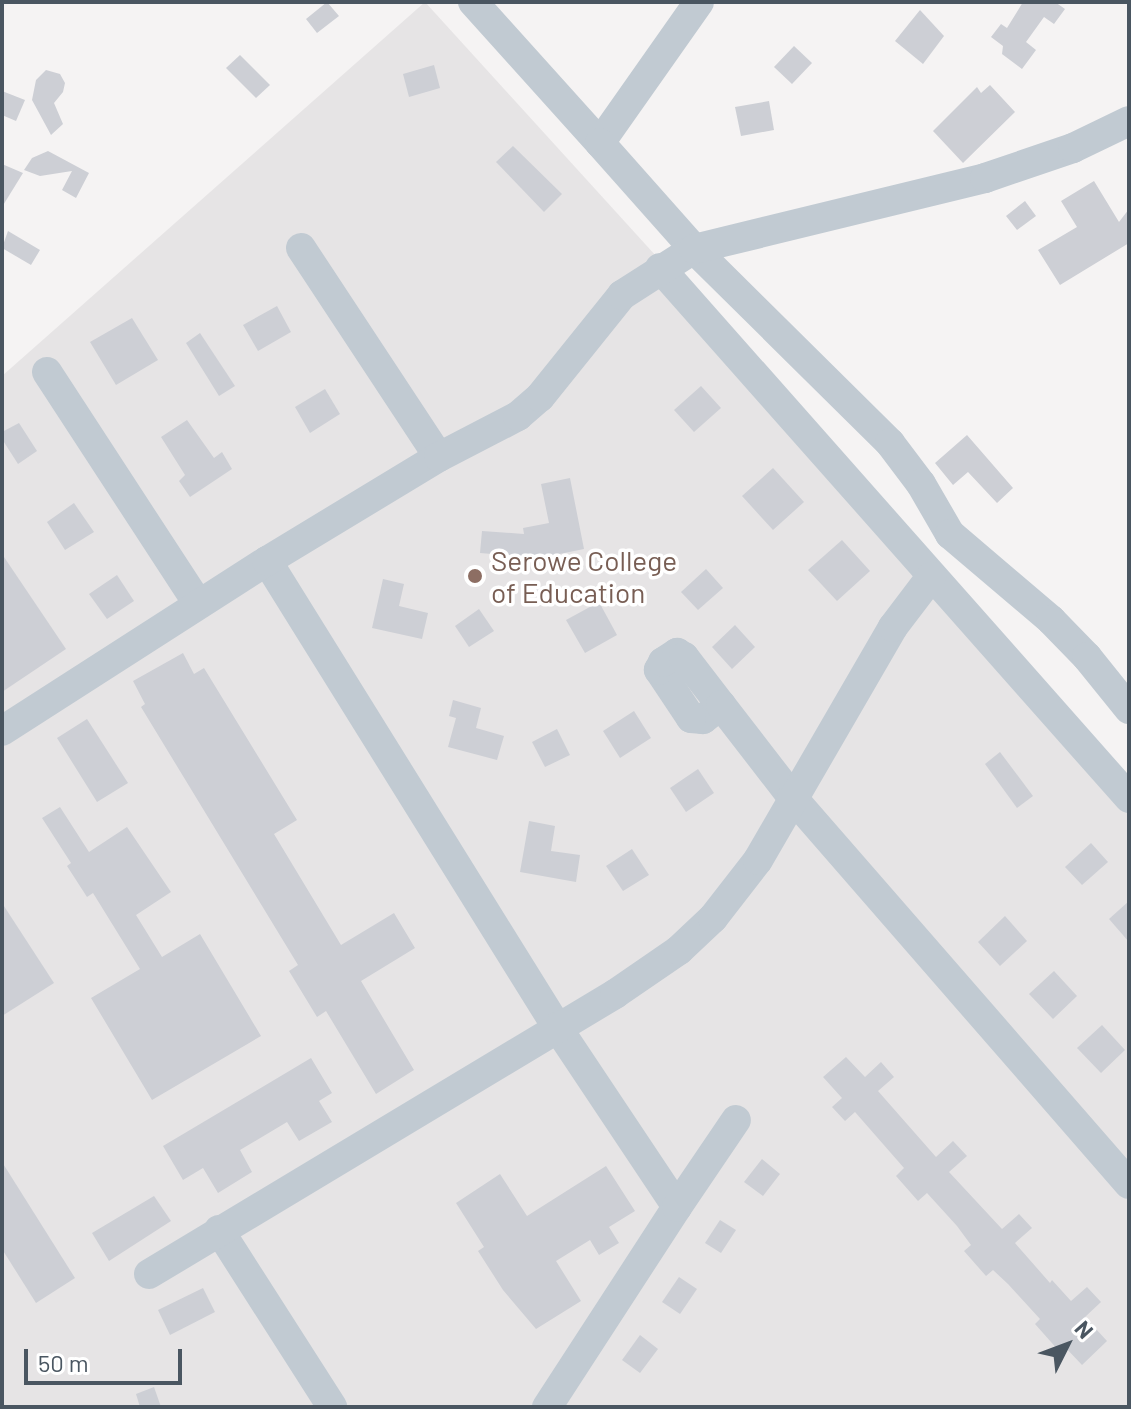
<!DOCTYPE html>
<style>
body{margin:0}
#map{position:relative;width:1131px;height:1409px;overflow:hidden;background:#f5f3f3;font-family:Barlow,sans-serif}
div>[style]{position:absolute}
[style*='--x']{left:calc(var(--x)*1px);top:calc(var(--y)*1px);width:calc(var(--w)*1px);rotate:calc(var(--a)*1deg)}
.education>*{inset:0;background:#e6e4e5}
.building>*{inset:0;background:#cdcfd5}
.minor>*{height:30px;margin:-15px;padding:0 15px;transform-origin:15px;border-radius:15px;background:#c1cad2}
.dots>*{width:22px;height:22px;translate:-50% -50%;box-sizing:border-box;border:4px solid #fff;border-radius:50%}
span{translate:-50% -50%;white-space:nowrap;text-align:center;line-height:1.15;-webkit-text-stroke:7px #fff;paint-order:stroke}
.education-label{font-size:28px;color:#785e54}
.left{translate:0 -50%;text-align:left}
.frame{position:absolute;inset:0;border:4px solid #4a5661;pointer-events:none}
.north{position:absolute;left:1027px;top:1305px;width:80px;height:80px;-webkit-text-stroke:6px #fff;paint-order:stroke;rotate:48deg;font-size:22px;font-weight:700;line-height:32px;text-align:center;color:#4a5661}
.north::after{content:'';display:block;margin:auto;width:28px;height:36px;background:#4a5661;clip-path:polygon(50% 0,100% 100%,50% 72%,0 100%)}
.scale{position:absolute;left:24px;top:1349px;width:158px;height:36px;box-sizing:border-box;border:4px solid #4a5661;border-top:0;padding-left:10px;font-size:24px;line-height:28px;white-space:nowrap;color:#4a5661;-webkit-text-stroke:6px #fff;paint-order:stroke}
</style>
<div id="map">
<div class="education">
<div style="clip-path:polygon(425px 2px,1129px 776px,1129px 1407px,2px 1407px,2px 376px)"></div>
</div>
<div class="building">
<div style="clip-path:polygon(327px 2px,339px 16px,317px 33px,306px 19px)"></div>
<div style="clip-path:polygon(1023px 2px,1055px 2px,1065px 9px,1054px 24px,1044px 17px,1026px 42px,1036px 50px,1022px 69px,1002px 54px,1003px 46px,991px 37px,1001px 24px,1007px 28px)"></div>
<div style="clip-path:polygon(920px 10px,944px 36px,923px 64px,895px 41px)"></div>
<div style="clip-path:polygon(794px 46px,812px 63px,792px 84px,774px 67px)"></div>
<div style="clip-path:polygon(240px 55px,270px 85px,256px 98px,226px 68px)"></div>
<div style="clip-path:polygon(434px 65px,440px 88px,409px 97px,403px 74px)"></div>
<div style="clip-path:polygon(46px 70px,60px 74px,65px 83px,63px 92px,54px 103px,63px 124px,51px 135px,32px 100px,36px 80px)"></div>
<div style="clip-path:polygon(990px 85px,1015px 112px,963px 163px,933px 131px,977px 87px,981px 93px)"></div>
<div style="clip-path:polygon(2px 91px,25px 100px,16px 121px,2px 115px)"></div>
<div style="clip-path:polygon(769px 101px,774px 130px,741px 136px,735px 107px)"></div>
<div style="clip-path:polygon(513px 146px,562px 194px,544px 212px,496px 162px)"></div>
<div style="clip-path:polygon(48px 151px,89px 173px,76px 198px,62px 190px,72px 171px,40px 176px,24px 170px,32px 158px)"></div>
<div style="clip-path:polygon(2px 164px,23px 173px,2px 207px)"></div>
<div style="clip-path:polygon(1094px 181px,1119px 222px,1129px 209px,1129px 243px,1060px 285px,1038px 250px,1077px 227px,1061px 201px)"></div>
<div style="clip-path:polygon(1025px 201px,1036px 216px,1017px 230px,1006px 216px)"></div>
<div style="clip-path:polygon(8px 231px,40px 250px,31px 265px,2px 248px)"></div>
<div style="clip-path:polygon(277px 306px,291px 332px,258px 351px,243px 325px)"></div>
<div style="clip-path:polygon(132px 318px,158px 360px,116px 385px,90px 342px)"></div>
<div style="clip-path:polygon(200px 333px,235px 386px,219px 396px,186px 343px)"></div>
<div style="clip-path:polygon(701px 386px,721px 408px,694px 432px,674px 410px)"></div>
<div style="clip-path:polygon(325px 389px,340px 414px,310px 433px,295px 407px)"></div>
<div style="clip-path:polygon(187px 420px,214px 458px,222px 452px,232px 469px,190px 497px,179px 481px,185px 475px,161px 437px)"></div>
<div style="clip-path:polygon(19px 423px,37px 451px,18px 464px,2px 439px,2px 432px)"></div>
<div style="clip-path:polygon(967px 435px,1013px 488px,997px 503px,968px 472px,953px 485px,935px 463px)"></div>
<div style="clip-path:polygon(773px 468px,804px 502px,773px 530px,742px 496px)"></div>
<div style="clip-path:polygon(570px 478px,584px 549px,530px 560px,529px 557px,480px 553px,482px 531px,524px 534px,523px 528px,549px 523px,541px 484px)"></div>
<div style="clip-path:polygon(74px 503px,94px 532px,65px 550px,47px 522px)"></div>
<div style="clip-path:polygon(842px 540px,870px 571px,837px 601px,808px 570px)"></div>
<div style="clip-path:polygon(2px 554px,66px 649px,2px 692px)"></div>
<div style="clip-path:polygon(706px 569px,723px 588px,698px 610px,681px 592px)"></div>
<div style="clip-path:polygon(117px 575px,134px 601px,107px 619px,89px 594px)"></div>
<div style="clip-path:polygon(383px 579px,404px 584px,399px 606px,428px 613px,422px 639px,372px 628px)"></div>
<div style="clip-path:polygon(599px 602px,617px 635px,585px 653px,566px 620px)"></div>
<div style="clip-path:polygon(479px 609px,494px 631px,469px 647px,455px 626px)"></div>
<div style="clip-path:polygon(735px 625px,755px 647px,732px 669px,712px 647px)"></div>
<div style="clip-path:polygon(183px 653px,194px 674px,204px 668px,297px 820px,274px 834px,341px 945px,394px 913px,415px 948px,361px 981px,414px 1070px,376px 1094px,326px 1011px,317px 1017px,289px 971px,298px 965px,141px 707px,145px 704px,133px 681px)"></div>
<div style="clip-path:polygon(453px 700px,481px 708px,476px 728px,504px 736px,497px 760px,448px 747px,456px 718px,449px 716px)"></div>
<div style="clip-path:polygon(634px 711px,651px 738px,620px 758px,603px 731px)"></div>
<div style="clip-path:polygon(87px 719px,128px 783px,97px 802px,57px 738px)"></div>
<div style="clip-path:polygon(557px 729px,570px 755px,545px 767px,532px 742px)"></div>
<div style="clip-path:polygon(1000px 752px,1033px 796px,1017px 808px,985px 764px)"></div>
<div style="clip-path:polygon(698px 769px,714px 793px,686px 812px,670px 788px)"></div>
<div style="clip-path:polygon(60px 807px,89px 852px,127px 827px,171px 892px,136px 915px,162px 957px,200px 934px,261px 1036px,152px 1100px,91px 998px,140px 969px,93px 893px,87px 897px,67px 866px,71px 863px,42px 818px)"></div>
<div style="clip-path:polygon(529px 821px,555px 826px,551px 851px,580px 855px,576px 882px,520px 872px)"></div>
<div style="clip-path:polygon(1091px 843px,1108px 862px,1082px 885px,1065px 867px)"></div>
<div style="clip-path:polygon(632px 849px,649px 875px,623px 891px,606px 866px)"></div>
<div style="clip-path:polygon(1129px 901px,1129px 942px,1109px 919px)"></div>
<div style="clip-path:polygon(2px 903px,54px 983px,2px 1016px)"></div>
<div style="clip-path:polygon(1005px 916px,1027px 941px,1000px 966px,978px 942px)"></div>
<div style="clip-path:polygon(1054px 971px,1077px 996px,1053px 1019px,1029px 994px)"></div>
<div style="clip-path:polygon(1102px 1025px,1125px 1050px,1101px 1073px,1077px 1048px)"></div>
<div style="clip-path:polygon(846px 1057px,865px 1077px,881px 1062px,894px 1077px,878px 1091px,936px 1157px,953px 1141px,967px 1156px,949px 1172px,1002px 1229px,1019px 1214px,1032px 1228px,1015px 1243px,1050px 1283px,1052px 1280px,1071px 1301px,1087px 1287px,1101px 1302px,1085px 1317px,1107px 1341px,1082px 1365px,1064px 1346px,1059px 1351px,1035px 1324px,1040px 1319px,1008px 1284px,993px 1270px,986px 1276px,964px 1251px,971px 1245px,957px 1226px,927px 1193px,918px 1201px,896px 1176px,904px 1168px,855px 1112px,845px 1121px,832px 1107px,842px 1098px,823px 1077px)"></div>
<div style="clip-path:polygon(311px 1058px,332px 1093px,319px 1101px,332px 1122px,299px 1141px,287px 1122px,240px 1150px,252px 1172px,218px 1193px,203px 1168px,183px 1180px,163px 1146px)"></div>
<div style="clip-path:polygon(762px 1159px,780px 1174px,763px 1196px,744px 1182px)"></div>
<div style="clip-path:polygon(2px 1162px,75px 1278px,36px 1303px,2px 1249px)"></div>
<div style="clip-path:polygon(606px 1166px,635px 1211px,609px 1227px,619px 1243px,599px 1255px,590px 1240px,556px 1261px,581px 1301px,536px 1329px,503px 1290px,478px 1251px,484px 1247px,456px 1203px,500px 1174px,527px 1216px)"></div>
<div style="clip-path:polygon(154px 1196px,171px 1221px,109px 1261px,92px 1233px)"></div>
<div style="clip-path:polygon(720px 1220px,736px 1230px,721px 1253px,705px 1243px)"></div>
<div style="clip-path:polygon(679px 1277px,697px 1289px,680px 1314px,662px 1302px)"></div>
<div style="clip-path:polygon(203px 1288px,215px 1312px,170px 1335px,158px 1310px)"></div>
<div style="clip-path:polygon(640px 1335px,658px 1349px,640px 1373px,622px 1360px)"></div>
<div style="clip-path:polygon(154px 1387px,161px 1407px,140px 1407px,136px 1394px)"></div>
</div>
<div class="minor">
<div style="--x:473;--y:2;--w:190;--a:48"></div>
<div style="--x:699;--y:2;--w:172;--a:125.1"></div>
<div style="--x:600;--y:143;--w:142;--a:48.4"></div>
<div style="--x:694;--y:249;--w:276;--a:44.7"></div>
<div style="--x:890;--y:443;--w:51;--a:52.9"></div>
<div style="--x:921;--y:484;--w:58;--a:59.9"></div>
<div style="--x:950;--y:534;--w:133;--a:40.4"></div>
<div style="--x:1051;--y:620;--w:52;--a:45.8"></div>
<div style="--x:1087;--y:657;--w:67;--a:51.1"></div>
<div style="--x:301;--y:248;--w:250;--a:56.6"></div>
<div style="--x:660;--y:268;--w:708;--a:48.49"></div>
<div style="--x:47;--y:372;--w:277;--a:56.9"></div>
<div style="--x:267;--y:561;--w:549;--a:58.11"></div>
<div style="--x:557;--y:1027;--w:216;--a:56.3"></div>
<div style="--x:677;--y:1207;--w:239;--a:123"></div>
<div style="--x:721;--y:705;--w:23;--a:142"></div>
<div style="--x:703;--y:719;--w:12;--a:-175"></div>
<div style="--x:691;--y:718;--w:58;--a:-123.7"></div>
<div style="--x:659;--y:670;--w:9;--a:-63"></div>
<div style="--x:663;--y:662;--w:17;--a:-33"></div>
<div style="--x:677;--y:653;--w:8;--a:30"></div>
<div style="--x:684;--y:657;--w:61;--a:52.4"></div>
<div style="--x:721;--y:705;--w:116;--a:52.3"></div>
<div style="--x:792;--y:797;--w:513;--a:48.95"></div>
<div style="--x:2;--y:731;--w:315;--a:-32.7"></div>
<div style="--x:267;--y:561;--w:201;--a:-31.2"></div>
<div style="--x:439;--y:457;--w:89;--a:-27.4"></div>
<div style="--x:518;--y:416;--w:29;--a:-41"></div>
<div style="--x:540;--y:397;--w:131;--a:-51.2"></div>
<div style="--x:622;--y:295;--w:85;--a:-32.6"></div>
<div style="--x:694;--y:249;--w:300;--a:-13.7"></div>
<div style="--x:985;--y:178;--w:93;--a:-18.8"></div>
<div style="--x:1073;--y:148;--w:62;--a:-25.7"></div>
<div style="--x:677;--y:1207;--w:105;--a:-55.9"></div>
<div style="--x:219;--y:1230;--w:210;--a:57.4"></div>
<div style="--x:149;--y:1274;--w:544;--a:-31"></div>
<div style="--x:615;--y:994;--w:78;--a:-34.5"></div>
<div style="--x:679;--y:950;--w:47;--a:-43.3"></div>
<div style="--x:713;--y:918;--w:73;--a:-52.2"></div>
<div style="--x:758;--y:860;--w:269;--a:-59.9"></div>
<div style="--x:893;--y:627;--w:63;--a:-52.8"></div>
</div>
<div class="dots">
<div style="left:475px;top:576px;background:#8d6e63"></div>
</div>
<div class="education-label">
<span class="left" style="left:491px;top:576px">Serowe College<br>of Education</span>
</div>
<div class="frame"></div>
<div class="north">N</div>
<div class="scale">50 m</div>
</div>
